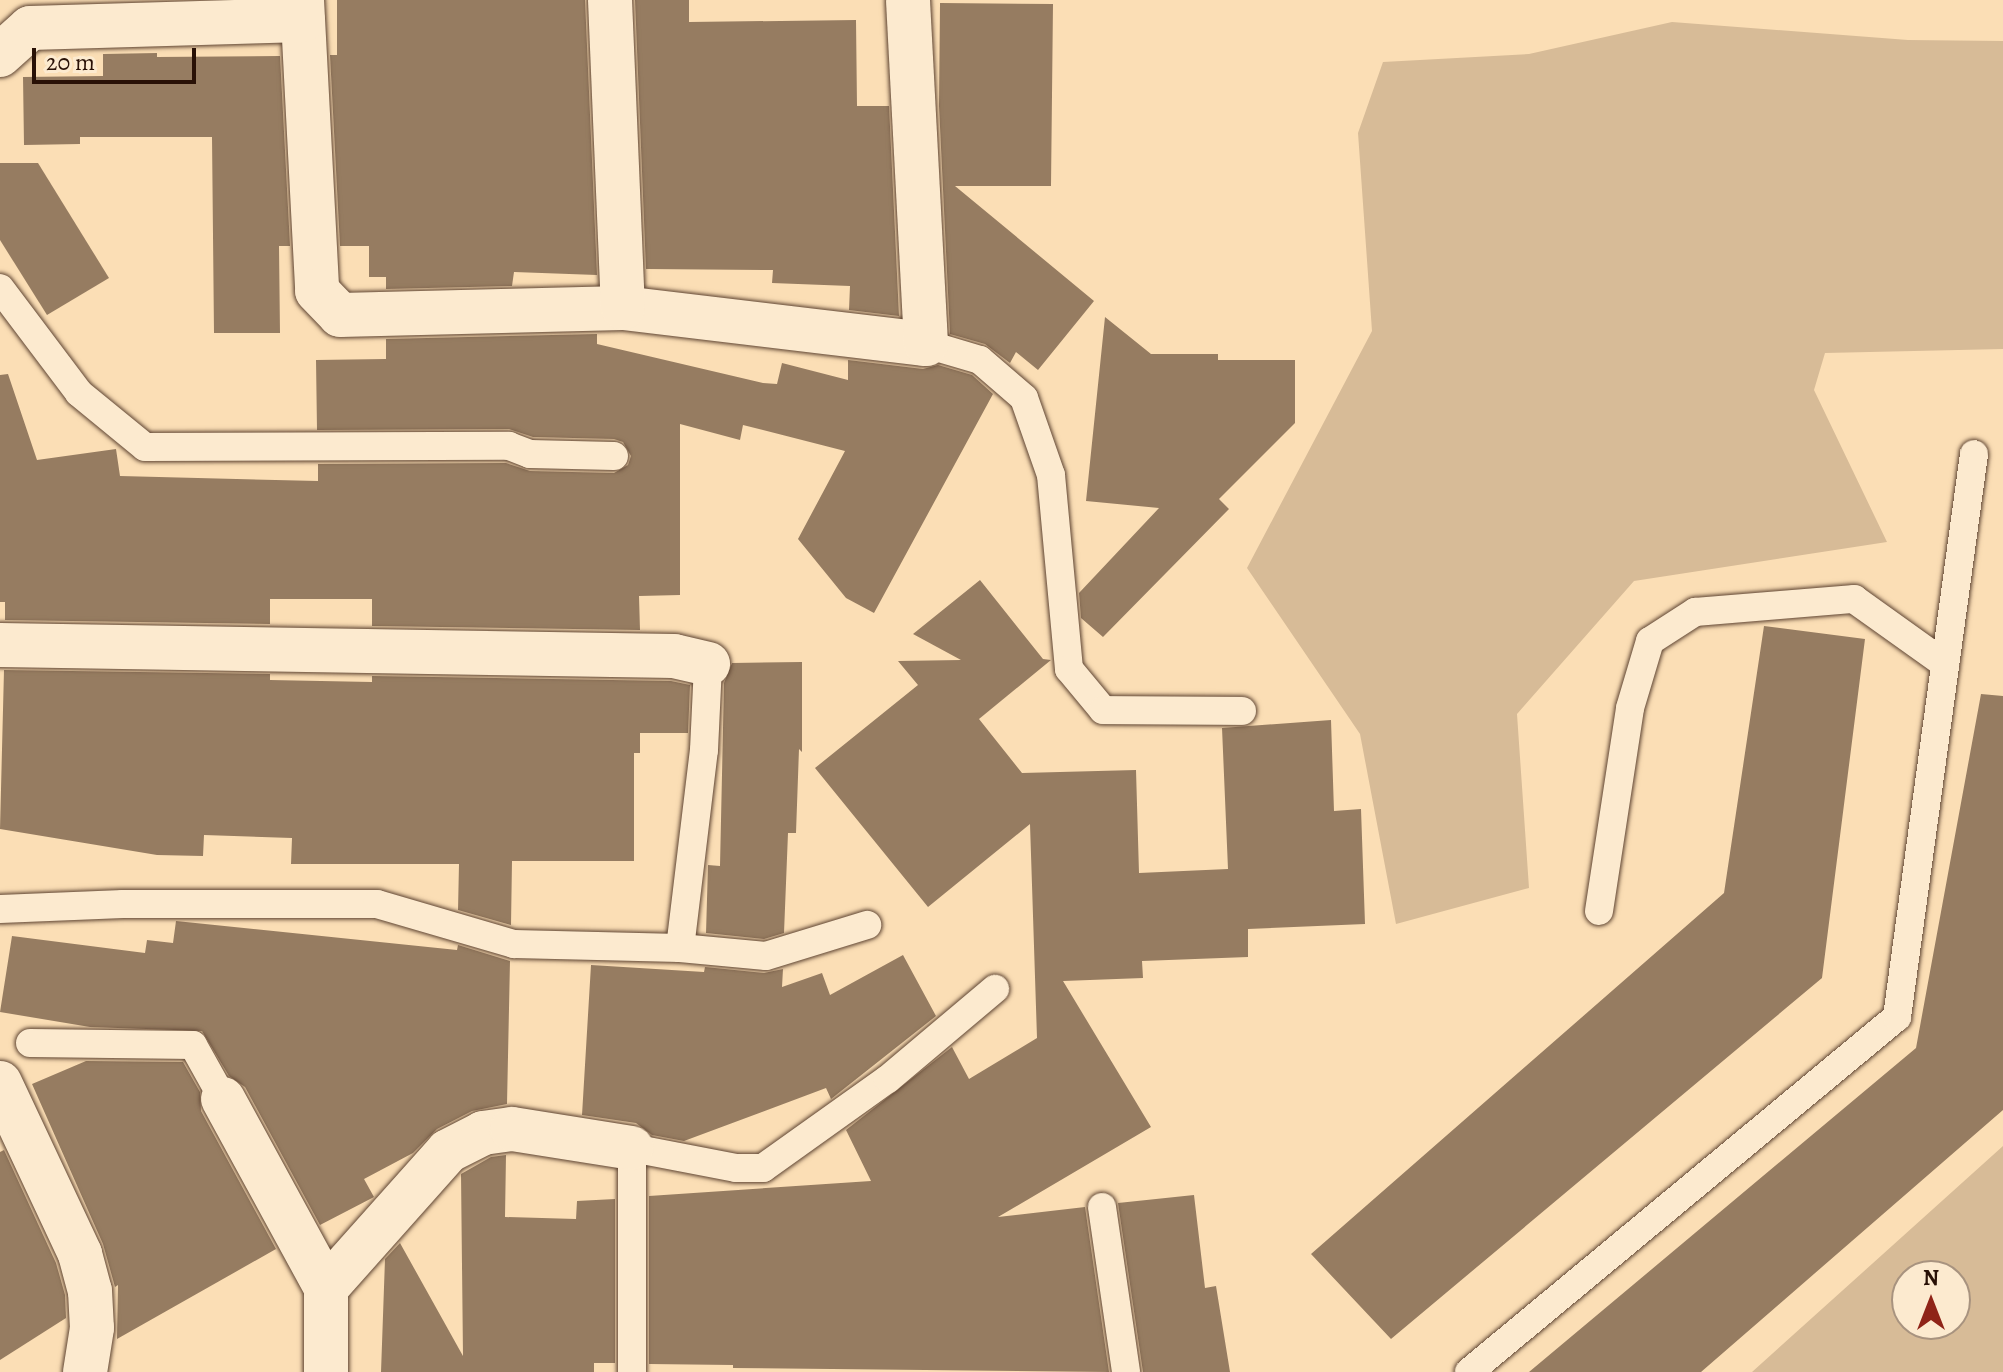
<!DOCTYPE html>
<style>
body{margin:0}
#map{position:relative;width:2003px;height:1372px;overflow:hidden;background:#fbdeb5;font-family:Alegreya,serif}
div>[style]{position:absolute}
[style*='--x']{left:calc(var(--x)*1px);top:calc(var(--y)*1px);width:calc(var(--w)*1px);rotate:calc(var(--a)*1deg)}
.green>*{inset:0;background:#d7bb97}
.building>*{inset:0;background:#967c61}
.roads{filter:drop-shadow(0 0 2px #5e4432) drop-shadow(0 0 2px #5e4432)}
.service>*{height:28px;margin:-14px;padding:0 14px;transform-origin:14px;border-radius:14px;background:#fceacf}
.minor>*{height:44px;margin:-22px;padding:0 22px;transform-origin:22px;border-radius:22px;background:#fceacf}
span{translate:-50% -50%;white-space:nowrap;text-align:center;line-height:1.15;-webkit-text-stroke:6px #fceacf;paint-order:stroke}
.north{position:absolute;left:1891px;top:1260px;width:80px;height:80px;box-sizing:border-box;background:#fceacf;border:2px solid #a8937f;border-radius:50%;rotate:0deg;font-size:22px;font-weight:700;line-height:32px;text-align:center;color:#291106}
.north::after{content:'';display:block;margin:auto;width:28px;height:36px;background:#8f2418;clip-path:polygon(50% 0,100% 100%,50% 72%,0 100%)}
.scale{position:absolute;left:32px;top:48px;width:164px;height:36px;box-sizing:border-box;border:4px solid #291106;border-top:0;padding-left:10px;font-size:24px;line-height:28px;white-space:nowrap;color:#291106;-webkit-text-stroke:6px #fceacf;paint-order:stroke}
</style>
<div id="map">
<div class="green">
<div style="clip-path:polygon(1672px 22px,1908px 40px,2003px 41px,2003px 349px,1825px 353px,1814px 390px,1887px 542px,1634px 581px,1517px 714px,1529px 888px,1396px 924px,1360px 734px,1247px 568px,1372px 331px,1358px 133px,1383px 62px,1529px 54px)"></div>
<div style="clip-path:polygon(evenodd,2003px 1146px,2003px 1372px,1752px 1372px,2003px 1146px,1955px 1276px,1955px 1324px,1907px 1324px,1907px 1276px,1955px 1276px)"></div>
</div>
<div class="building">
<div style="clip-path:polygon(337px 0,585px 0,597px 275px,514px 272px,512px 286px,386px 289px,386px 277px,369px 277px,369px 246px,340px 246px,330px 55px,337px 55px)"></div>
<div style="clip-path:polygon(635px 0,689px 0,689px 22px,856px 20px,857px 106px,889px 106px,899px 316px,849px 310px,850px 286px,772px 283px,773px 270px,646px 269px)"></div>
<div style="clip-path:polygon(940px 3px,1053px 4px,1051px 186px,955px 186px,1094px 301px,1038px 370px,1016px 352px,1010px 363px,985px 344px,950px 334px,939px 106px)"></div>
<div style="clip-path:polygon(157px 53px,157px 57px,280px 56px,290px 246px,279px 246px,280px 333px,214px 333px,212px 137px,80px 137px,80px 144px,24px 145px,23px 77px,103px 76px,103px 54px)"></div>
<div style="clip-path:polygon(0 163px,38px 163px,109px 278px,47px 315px,0 240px)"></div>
<div style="clip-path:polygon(1105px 317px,1151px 354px,1218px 354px,1218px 360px,1295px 360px,1295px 423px,1219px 499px,1229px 509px,1103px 637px,1081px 618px,1079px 593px,1159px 508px,1086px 501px)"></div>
<div style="clip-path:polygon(597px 334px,597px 344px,763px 383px,777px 384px,782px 363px,848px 380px,848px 360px,923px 369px,938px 365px,972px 375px,993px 394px,874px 613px,846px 598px,798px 539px,845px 451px,743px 425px,740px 440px,680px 424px,680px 595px,639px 596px,640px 630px,372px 626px,372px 599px,270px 599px,270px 624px,5px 620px,5px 602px,0 602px,0 375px,8px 374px,37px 460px,116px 449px,120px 476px,318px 481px,318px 464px,506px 463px,530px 471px,614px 473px,628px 465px,631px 456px,623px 442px,614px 439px,533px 437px,509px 429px,317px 430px,316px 360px,386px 359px,386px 339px)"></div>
<div style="clip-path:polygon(980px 580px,1043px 659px,1051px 660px,979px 719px,1022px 773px,1136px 770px,1139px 873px,1228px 869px,1222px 728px,1331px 720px,1334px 811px,1361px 809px,1365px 924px,1248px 929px,1248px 957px,1142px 961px,1143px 978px,1063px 981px,1151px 1127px,998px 1217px,1085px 1207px,1109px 1372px,733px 1368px,733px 1365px,649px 1364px,649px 1196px,871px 1181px,846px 1130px,952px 1047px,969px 1079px,1037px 1038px,1030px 824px,928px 907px,815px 768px,918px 685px,898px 661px,961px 660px,913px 634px)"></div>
<div style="clip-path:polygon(1764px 626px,1865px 639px,1822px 978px,1391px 1339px,1311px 1254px,1724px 893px)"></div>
<div style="clip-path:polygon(802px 662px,802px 752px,799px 749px,796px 833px,788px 833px,784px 933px,764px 939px,706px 933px,708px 865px,720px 866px,724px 683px,732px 663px)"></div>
<div style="clip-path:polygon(4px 670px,270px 674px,270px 680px,372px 682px,372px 676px,671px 681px,690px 685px,688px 733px,640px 733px,640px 753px,634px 753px,634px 861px,512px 861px,511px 925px,458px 910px,459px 864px,291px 864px,292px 838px,204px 835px,203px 856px,157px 855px,0 829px)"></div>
<div style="clip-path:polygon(1981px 694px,2003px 696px,2003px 1110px,1701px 1372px,1529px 1372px,1916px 1048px)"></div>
<div style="clip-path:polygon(176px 921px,457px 950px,458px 945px,510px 961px,507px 1104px,472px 1111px,437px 1129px,413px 1153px,364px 1179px,374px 1197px,320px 1225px,245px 1087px,229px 1076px,202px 1031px,90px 1027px,0 1012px,12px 936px,145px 953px,147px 940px,173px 943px)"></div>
<div style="clip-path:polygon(903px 955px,936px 1016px,831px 1099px,826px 1088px,684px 1141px,652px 1135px,636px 1123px,582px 1115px,591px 965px,704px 972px,705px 967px,764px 973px,783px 969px,782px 987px,822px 973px,830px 995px)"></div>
<div style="clip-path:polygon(86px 1061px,183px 1062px,200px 1092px,201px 1111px,276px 1249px,117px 1339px,118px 1285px,115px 1287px,103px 1244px,32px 1084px)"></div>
<div style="clip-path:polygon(4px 1150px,56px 1263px,65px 1295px,66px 1318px,0 1360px,0 1152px)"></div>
<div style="clip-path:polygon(506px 1155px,505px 1217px,576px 1219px,577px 1201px,615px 1199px,615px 1363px,594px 1363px,594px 1372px,381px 1372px,385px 1259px,400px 1243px,463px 1356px,461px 1174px,491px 1157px)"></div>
<div style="clip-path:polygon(1194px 1195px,1205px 1288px,1216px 1286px,1230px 1372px,1143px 1372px,1118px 1203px)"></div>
</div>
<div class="roads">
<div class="service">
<div style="--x:0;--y:288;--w:131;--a:53"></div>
<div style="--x:79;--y:393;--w:85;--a:39.3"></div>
<div style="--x:145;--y:447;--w:364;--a:-0.2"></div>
<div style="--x:509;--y:446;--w:22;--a:21"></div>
<div style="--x:530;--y:454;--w:84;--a:1.4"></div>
<div style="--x:926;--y:344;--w:56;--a:16.5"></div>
<div style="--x:980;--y:360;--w:58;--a:40.8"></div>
<div style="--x:1024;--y:398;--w:82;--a:70.7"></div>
<div style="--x:1051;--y:475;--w:195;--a:84.7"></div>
<div style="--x:1069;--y:669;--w:53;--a:50.3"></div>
<div style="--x:1103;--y:710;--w:139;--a:0.4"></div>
<div style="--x:0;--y:909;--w:123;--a:-2.3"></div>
<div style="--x:123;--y:904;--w:254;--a:0"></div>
<div style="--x:377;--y:904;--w:143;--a:16.3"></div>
<div style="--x:514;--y:944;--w:166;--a:1.4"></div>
<div style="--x:680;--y:948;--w:199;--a:-83.1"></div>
<div style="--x:704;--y:750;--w:86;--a:-87.3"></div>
<div style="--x:1599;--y:911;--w:205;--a:-81.3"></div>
<div style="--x:1630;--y:708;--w:70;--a:-73.4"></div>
<div style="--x:1650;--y:641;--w:54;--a:-32.8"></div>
<div style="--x:1695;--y:612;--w:160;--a:-4.7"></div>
<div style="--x:1854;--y:599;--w:112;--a:35.5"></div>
<div style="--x:680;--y:948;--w:86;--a:5.3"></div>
<div style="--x:766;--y:956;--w:106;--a:-17.1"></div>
<div style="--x:30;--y:1043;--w:163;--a:0.7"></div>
<div style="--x:193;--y:1045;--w:62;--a:60.9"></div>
<div style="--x:1102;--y:1207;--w:167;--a:81.7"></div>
<div style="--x:632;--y:1372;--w:224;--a:-90"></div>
<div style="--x:632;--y:1148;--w:106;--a:10.9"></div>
<div style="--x:736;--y:1168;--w:27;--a:0"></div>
<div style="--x:763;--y:1168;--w:153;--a:-35.5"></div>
<div style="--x:888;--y:1079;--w:140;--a:-40.1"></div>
<div style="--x:1469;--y:1372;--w:556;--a:-39.67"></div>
<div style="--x:1897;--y:1017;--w:568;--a:-82.21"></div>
</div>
<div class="minor">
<div style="--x:302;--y:0;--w:291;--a:87"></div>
<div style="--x:317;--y:291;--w:33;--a:46"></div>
<div style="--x:340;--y:315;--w:283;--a:-1.4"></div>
<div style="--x:623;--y:308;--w:305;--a:6.8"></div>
<div style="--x:926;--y:344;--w:344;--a:-93"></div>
<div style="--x:610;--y:0;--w:308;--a:87.6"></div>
<div style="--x:0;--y:55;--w:40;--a:-42"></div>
<div style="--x:30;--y:28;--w:273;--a:-1.7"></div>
<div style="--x:0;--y:645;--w:674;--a:0.94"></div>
<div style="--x:674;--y:656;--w:35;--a:13"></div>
<div style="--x:0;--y:1083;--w:189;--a:64.9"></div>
<div style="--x:80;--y:1254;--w:38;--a:75"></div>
<div style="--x:90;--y:1291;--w:37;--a:87"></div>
<div style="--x:92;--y:1328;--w:45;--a:99"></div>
<div style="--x:223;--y:1099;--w:215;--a:61.4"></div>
<div style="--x:326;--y:1288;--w:84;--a:90"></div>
<div style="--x:326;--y:1288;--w:183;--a:-48.3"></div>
<div style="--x:448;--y:1151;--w:39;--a:-27"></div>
<div style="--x:483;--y:1133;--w:29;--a:-8"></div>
<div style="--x:512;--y:1129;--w:121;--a:9"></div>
</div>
</div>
<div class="north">N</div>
<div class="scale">20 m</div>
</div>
